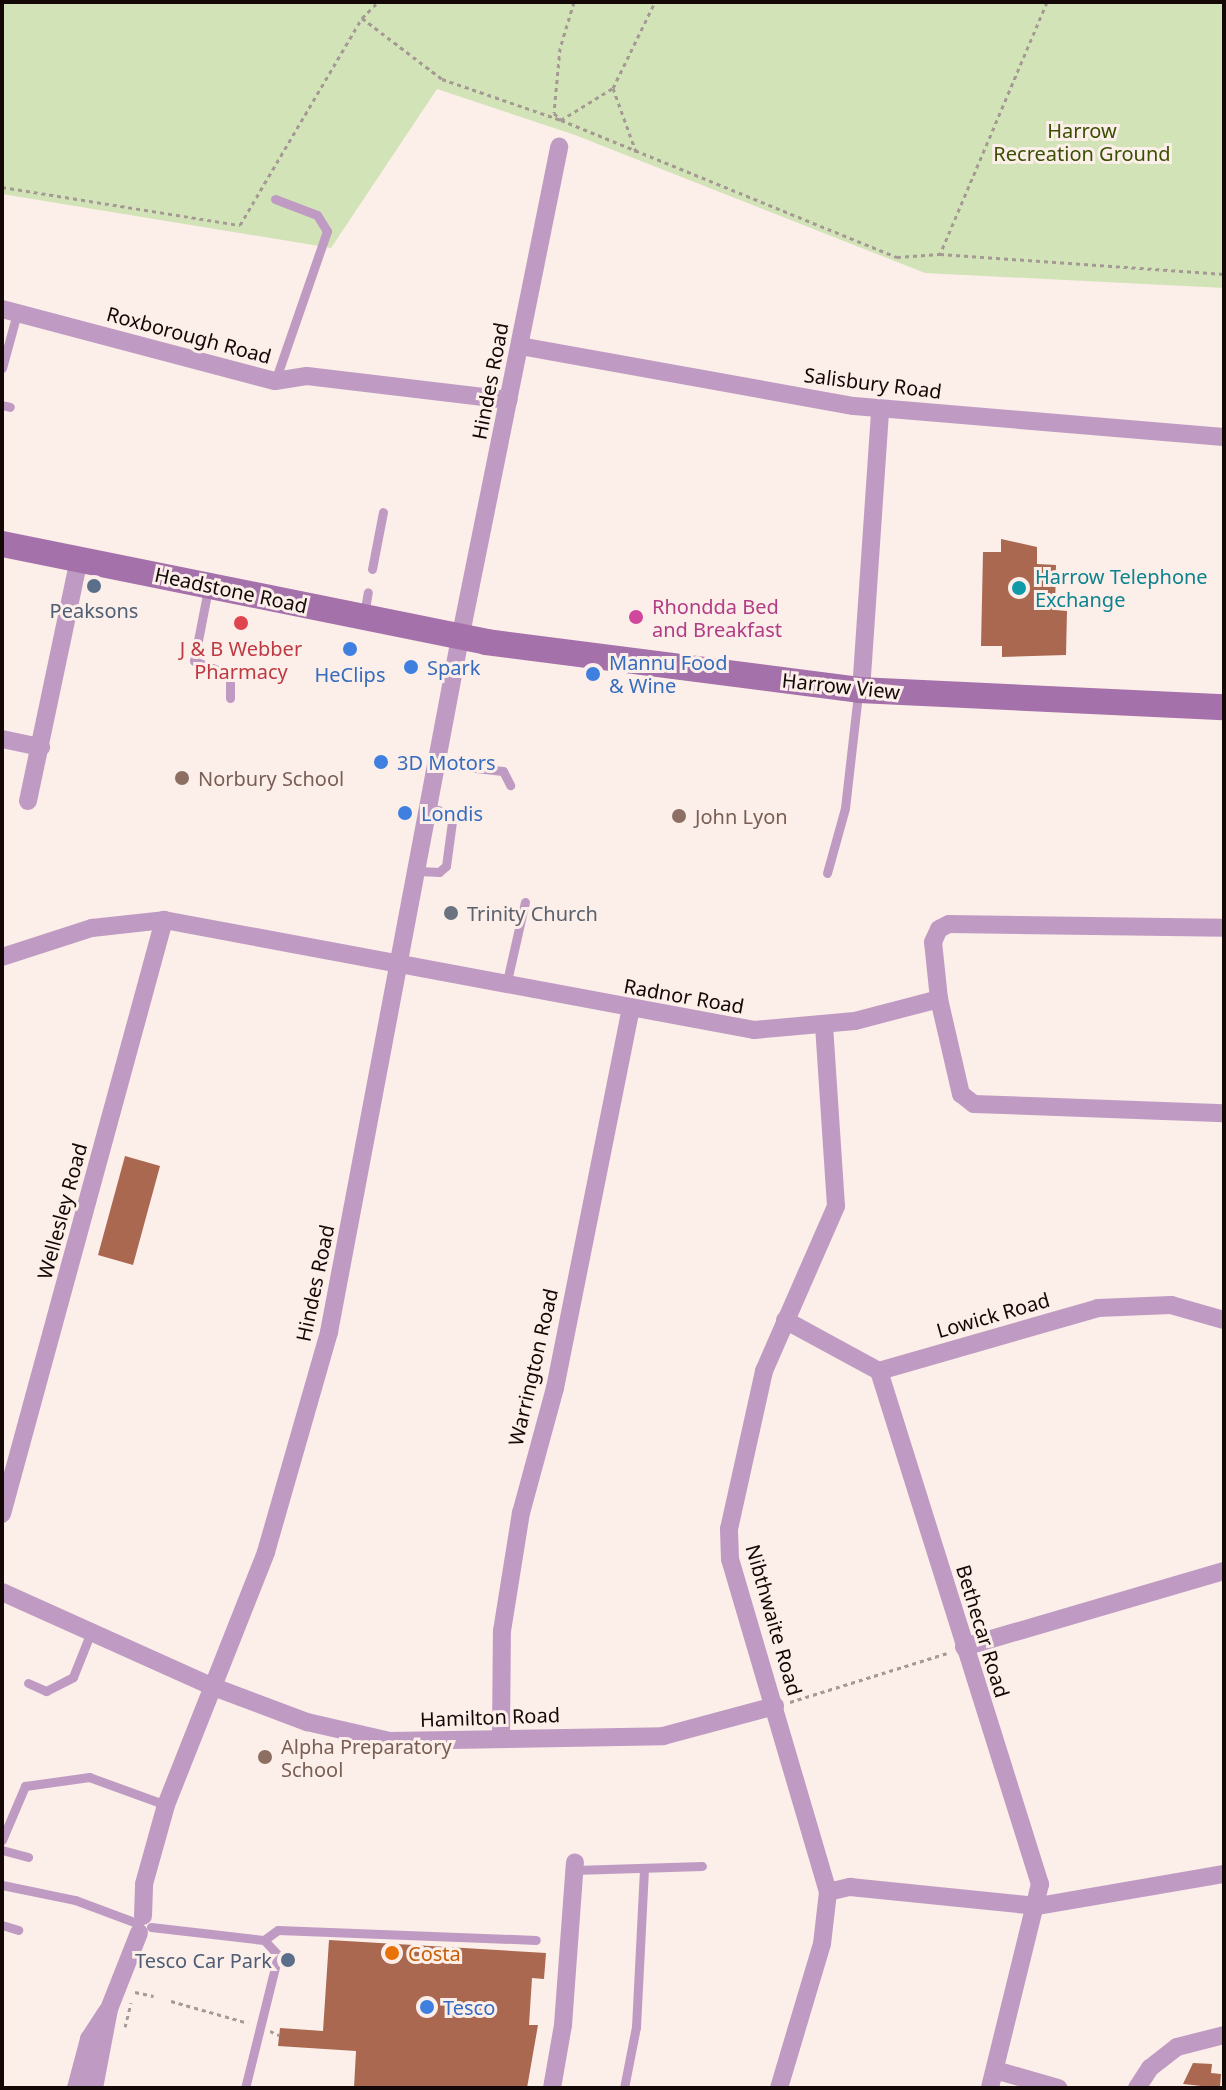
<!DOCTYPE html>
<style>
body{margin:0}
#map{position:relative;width:1226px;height:2090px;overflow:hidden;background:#fceee9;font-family:"Noto Sans",sans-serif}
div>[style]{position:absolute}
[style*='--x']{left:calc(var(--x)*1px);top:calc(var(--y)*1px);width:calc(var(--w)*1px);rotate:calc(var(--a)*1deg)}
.green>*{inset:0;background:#d3e3b8}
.building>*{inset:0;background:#aa6850}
.path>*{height:3px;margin-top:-1.5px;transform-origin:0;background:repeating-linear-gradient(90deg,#a59994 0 4px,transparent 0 8px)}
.lane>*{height:9px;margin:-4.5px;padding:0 4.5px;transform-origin:4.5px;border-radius:4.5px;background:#bf9bc3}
.street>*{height:18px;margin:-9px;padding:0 9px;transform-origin:9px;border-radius:9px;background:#bf9bc3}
.secondary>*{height:26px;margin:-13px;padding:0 13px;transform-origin:13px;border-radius:13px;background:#a571ab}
.dots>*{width:22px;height:22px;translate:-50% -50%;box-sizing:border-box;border:4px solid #fceee9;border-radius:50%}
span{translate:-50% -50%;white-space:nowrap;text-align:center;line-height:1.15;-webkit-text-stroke:6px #fceee9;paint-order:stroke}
.park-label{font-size:20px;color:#3b4f02}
.street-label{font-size:20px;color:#130805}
.culture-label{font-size:20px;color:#0d838f}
.left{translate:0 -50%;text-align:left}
.hotel-label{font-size:20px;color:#b23c85}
.service-label{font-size:20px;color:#4e5e75}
.right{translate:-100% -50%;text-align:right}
.health-label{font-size:20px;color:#be3a42}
.shop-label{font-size:20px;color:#366cbe}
.education-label{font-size:20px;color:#785e54}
.worship-label{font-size:20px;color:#5b616d}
.food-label{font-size:20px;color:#c56008}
.frame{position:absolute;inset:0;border:4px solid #130805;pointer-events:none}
</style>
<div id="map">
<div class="green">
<div style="clip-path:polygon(2px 2px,1224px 2px,1224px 288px,925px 273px,575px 135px,437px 89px,331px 248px,2px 194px)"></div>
</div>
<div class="building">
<div style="clip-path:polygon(1001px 539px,1037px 547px,1037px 564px,1056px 565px,1055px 610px,1067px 611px,1066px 655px,1002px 657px,1002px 646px,981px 646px,983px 552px,1001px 552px)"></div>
<div style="clip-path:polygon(125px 1156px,160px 1166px,133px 1265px,98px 1255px)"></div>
<div style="clip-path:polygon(329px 1940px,546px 1953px,544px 1979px,532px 1978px,529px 2025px,538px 2025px,527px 2088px,354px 2088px,356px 2051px,278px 2046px,280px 2028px,323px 2031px)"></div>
<div style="clip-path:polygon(1193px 2063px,1212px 2064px,1211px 2073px,1221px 2074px,1220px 2088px,1183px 2084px)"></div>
</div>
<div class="path">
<div style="--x:574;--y:2;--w:48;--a:106.9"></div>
<div style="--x:560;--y:48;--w:65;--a:95.3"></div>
<div style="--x:554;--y:113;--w:10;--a:45"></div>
<div style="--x:561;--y:120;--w:363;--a:22.2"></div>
<div style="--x:897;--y:257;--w:43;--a:-4"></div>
<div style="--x:1047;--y:2;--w:274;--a:113"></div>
<div style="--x:940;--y:254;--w:285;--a:4"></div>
<div style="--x:362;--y:18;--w:101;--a:37.3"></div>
<div style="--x:442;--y:79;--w:126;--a:19"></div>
<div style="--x:561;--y:120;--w:61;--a:-31.6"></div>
<div style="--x:613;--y:88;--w:96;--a:-64"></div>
<div style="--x:613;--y:88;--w:68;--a:70.2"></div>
<div style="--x:2;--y:187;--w:241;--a:9.1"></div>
<div style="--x:240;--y:225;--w:240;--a:-59.5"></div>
<div style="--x:362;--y:18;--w:23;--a:-45"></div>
<div style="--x:790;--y:1702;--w:164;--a:-17.3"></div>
<div style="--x:135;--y:1992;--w:19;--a:12"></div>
<div style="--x:171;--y:2001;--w:80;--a:15.9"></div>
<div style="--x:125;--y:2027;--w:25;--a:-76"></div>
<div style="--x:270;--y:2031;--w:10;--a:24"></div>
</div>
<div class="lane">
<div style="--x:275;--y:199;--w:45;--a:20.9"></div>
<div style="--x:317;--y:215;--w:19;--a:58"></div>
<div style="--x:327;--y:231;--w:159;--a:109.1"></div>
<div style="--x:2;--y:368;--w:57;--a:-74.7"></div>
<div style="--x:2;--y:405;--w:8;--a:14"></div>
<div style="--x:372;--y:569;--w:58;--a:-79.1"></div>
<div style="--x:208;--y:589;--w:73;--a:101"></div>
<div style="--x:194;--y:661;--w:39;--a:21"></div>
<div style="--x:230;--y:675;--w:23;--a:90"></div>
<div style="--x:364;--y:614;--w:22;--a:-80"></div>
<div style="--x:440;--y:764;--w:63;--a:6.3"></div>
<div style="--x:503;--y:771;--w:16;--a:63"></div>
<div style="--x:419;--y:871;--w:20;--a:3"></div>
<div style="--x:439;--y:872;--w:9;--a:-41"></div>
<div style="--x:446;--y:866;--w:52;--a:-82.3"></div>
<div style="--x:453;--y:814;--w:23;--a:-165"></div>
<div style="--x:827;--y:873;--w:67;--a:-74.5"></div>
<div style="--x:845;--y:808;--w:115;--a:-83.5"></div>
<div style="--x:507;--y:981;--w:81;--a:-77.2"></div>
<div style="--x:28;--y:1683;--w:20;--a:24"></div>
<div style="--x:46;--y:1691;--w:30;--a:-27"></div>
<div style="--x:73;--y:1677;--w:48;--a:-68.2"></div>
<div style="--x:2;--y:1840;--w:59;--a:-66.9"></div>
<div style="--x:25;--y:1786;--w:65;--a:-8"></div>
<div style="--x:89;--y:1777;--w:82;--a:20"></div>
<div style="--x:2;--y:1850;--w:27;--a:15"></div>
<div style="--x:574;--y:1870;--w:128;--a:-1.8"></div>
<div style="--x:2;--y:1885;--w:75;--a:11.6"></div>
<div style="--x:75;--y:1900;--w:63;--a:20.4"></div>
<div style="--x:2;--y:1925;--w:17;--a:17"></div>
<div style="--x:151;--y:1927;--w:114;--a:6.6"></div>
<div style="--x:264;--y:1940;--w:21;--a:47"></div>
<div style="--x:278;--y:1955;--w:137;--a:103.9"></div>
<div style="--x:264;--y:1940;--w:17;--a:-36"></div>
<div style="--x:278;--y:1930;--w:258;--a:2.2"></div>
<div style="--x:624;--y:2088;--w:62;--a:-78.9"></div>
<div style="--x:636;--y:2027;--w:158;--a:-87.1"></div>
</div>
<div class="street">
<div style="--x:2;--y:309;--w:282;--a:14.8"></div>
<div style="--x:275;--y:381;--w:32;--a:-9"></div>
<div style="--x:307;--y:376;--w:203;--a:6.8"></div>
<div style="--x:520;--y:346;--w:339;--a:10.2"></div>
<div style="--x:854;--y:406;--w:371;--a:4.8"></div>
<div style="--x:463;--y:624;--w:487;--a:-78.6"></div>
<div style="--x:861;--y:691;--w:283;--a:-86.1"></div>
<div style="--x:2;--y:739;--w:40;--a:12"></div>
<div style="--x:28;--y:801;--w:247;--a:-78.1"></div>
<div style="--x:2;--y:957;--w:95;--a:-17.9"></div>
<div style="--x:92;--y:928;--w:72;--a:-6.3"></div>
<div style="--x:164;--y:920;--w:600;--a:10.56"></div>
<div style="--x:754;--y:1030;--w:101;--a:-5.1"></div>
<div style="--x:855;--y:1021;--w:87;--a:-14.7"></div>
<div style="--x:939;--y:999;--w:57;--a:-96"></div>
<div style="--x:933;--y:942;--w:14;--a:-65"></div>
<div style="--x:939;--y:929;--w:11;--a:-27"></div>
<div style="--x:949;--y:924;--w:275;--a:0.8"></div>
<div style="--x:939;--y:999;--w:98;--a:77"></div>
<div style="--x:961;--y:1094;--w:16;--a:38"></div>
<div style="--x:974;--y:1104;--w:250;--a:2.1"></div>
<div style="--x:785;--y:1320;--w:107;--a:28.5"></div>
<div style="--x:879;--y:1371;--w:228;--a:-16"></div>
<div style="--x:1098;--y:1308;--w:73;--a:-2.4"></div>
<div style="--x:1171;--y:1305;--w:55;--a:15.8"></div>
<div style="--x:879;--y:1371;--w:538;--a:72.58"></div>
<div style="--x:1040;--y:1884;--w:210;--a:103.8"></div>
<div style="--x:2;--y:1514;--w:616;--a:-74.74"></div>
<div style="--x:2;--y:1592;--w:229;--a:24.2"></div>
<div style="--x:211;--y:1686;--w:103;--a:20.6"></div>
<div style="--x:307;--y:1722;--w:85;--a:12.9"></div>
<div style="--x:390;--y:1741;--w:273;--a:-1"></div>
<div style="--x:663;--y:1736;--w:116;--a:-15"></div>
<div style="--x:964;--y:1647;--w:271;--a:-16.3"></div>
<div style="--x:501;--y:1736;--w:105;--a:-89.5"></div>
<div style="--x:502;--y:1631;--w:120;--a:-80.9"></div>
<div style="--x:521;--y:1513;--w:130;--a:-74.8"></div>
<div style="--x:555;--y:1388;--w:387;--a:-78.7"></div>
<div style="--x:828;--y:1892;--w:23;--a:-13"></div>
<div style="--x:850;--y:1887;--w:189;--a:5.8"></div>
<div style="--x:1038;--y:1906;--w:189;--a:-9.8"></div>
<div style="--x:143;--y:1916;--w:32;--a:-88"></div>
<div style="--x:144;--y:1884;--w:82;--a:-74.4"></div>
<div style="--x:166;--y:1805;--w:272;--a:-68.4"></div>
<div style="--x:266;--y:1552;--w:229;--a:-74"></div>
<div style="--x:329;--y:1332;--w:706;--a:-79.31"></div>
<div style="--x:995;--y:2070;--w:66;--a:15.9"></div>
<div style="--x:76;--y:2088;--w:51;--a:-75.1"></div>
<div style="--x:89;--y:2039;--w:33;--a:-57"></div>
<div style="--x:94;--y:2088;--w:80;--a:-79.2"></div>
<div style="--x:109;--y:2009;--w:82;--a:-68.5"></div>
<div style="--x:552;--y:2088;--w:64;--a:-80.1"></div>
<div style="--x:563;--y:2025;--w:163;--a:-85.8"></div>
<div style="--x:779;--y:2088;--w:150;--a:-73.4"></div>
<div style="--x:822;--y:1944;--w:52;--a:-83.4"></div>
<div style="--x:828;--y:1892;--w:347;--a:-106.4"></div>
<div style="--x:730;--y:1559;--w:30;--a:-92"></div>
<div style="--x:729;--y:1529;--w:162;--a:-77.5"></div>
<div style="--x:764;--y:1371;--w:180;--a:-66.4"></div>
<div style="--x:836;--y:1206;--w:181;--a:-93.8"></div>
<div style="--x:1137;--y:2088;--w:24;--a:-57"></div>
<div style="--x:1150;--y:2068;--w:34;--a:-38"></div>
<div style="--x:1177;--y:2047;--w:49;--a:-14.3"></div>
</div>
<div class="secondary">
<div style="--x:2;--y:544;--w:494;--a:11.4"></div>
<div style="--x:486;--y:642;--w:376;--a:7.3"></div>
<div style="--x:859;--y:690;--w:365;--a:2.7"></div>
</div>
<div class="dots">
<div style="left:94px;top:586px;background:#5c6f8a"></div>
<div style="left:1019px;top:588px;background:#0f9aa8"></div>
<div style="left:636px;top:617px;background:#d1479c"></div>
<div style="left:241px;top:623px;background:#e0444e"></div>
<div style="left:350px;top:649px;background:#3f7fe0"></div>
<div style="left:411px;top:667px;background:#3f7fe0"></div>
<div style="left:593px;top:674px;background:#3f7fe0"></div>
<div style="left:381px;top:762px;background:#3f7fe0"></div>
<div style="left:182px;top:778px;background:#8d6e63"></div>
<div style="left:405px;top:813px;background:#3f7fe0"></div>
<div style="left:679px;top:816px;background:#8d6e63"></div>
<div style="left:451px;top:913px;background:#6b7280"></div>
<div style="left:265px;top:1757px;background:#8d6e63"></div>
<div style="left:392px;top:1953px;background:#e8710a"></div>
<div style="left:288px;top:1960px;background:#5c6f8a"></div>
<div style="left:427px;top:2007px;background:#3f7fe0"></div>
</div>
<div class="park-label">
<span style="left:1082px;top:142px">Harrow<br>Recreation Ground</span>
</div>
<div class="street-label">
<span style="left:189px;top:335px;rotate:15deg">Roxborough Road</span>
<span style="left:490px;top:381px;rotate:-79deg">Hindes Road</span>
<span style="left:873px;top:383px;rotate:7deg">Salisbury Road</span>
<span style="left:231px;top:590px;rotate:12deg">Headstone Road</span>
<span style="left:841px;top:686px;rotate:6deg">Harrow View</span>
<span style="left:684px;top:996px;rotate:10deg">Radnor Road</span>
<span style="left:62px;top:1211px;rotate:-75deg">Wellesley Road</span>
<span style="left:315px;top:1283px;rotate:-78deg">Hindes Road</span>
<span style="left:993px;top:1315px;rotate:-16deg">Lowick Road</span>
<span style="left:533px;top:1367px;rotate:-77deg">Warrington Road</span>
<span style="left:774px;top:1620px;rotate:74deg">Nibthwaite Road</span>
<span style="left:983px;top:1631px;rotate:73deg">Bethecar Road</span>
<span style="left:490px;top:1717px;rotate:-2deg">Hamilton Road</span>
</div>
<div class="culture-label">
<span class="left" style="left:1035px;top:588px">Harrow Telephone<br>Exchange</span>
</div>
<div class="hotel-label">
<span class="left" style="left:652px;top:618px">Rhondda Bed<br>and Breakfast</span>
</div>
<div class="service-label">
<span style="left:94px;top:610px">Peaksons</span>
<span class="right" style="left:272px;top:1960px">Tesco Car Park</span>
</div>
<div class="health-label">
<span style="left:241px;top:660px">J &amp; B Webber<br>Pharmacy</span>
</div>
<div class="shop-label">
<span class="left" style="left:609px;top:674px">Mannu Food<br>&amp; Wine</span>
<span class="left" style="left:427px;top:667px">Spark</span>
<span style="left:350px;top:674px">HeClips</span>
<span class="left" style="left:397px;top:762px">3D Motors</span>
<span class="left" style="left:421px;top:813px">Londis</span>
<span class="left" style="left:443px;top:2007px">Tesco</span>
</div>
<div class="education-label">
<span class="left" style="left:198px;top:778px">Norbury School</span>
<span class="left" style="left:695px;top:816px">John Lyon</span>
<span class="left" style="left:281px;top:1758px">Alpha Preparatory<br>School</span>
</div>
<div class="worship-label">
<span class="left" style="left:467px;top:913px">Trinity Church</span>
</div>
<div class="food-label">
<span class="left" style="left:408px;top:1953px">Costa</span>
</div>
<div class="frame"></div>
</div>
